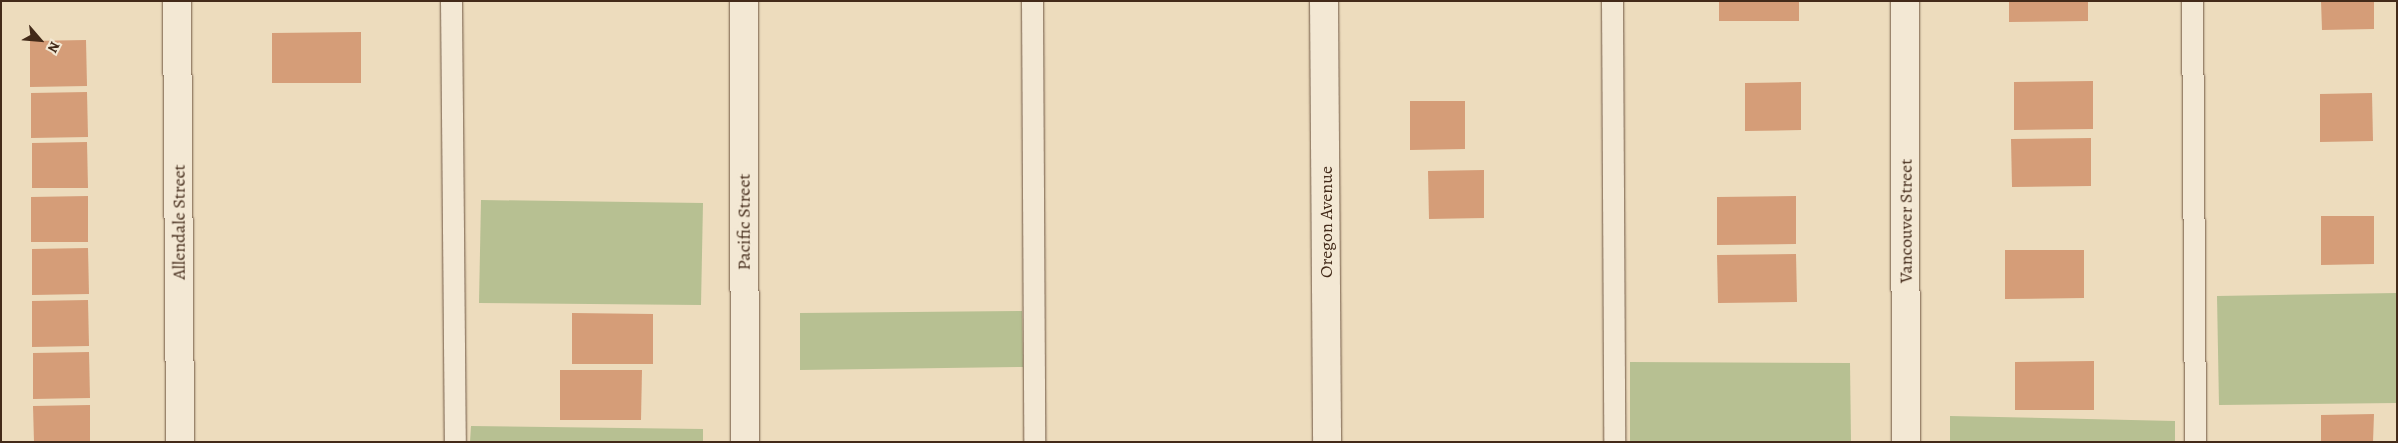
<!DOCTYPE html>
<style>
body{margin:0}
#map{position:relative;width:2398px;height:443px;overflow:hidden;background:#eddcbd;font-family:Alegreya,serif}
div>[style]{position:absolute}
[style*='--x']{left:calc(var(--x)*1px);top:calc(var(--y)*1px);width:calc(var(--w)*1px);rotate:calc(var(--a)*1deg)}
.green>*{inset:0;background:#b7c092}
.building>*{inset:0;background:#d59d78}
.roads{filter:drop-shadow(0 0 1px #6e5642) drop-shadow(0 0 1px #6e5642)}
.lane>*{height:21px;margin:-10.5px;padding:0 10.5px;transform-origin:10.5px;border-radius:10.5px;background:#f3e8d4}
.street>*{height:28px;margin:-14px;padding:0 14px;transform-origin:14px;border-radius:14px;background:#f3e8d4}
span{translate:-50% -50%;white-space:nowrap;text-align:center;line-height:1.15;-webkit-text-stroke:5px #f3e8d4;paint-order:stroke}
.street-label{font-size:18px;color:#432a19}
.frame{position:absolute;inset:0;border:2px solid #432a19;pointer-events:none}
.north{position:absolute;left:15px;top:15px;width:50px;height:50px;-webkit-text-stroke:4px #f3e8d4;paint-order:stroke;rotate:117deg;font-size:14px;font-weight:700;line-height:20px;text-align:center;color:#432a19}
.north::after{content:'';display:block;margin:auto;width:18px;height:22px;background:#432a19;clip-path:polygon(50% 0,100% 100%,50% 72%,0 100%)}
</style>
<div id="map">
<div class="green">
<div style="clip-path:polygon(481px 200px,703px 203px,701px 305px,479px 303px)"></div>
<div style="clip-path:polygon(2397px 293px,2397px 403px,2219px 405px,2217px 296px)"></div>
<div style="clip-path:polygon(1022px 311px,1023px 367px,800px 370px,800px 313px)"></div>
<div style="clip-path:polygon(1630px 362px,1850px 363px,1851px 442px,1630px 442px)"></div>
<div style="clip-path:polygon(1950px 416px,2175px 421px,2175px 442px,1950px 442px)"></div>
<div style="clip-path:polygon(471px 426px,703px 429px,703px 442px,470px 442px)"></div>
</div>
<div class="building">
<div style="clip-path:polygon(1719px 1px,1799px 1px,1799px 21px,1719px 21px)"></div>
<div style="clip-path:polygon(2009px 1px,2088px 1px,2088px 21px,2009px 22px)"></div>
<div style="clip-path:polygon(2321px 1px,2374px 1px,2374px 29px,2322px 30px)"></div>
<div style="clip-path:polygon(361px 32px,361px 83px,272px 83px,272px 33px)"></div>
<div style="clip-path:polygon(86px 40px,87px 86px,30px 87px,30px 41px)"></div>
<div style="clip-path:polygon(2093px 81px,2093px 129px,2014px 130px,2014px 82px)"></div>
<div style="clip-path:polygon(1801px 82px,1801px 130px,1745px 131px,1745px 83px)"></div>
<div style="clip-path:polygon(87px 92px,88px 137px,31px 138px,31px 93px)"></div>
<div style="clip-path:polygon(2372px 93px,2373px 141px,2320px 142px,2320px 94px)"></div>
<div style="clip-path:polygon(1410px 101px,1465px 101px,1465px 149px,1410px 150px)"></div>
<div style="clip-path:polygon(2091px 138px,2091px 186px,2012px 187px,2011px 139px)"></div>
<div style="clip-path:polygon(87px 142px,88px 188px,32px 188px,32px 143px)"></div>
<div style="clip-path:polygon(1484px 170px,1484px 218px,1429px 219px,1428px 171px)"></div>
<div style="clip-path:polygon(88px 196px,88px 242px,31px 242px,31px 197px)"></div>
<div style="clip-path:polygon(1796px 196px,1796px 244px,1717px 245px,1717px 197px)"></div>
<div style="clip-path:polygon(2321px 216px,2374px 216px,2374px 264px,2321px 265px)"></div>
<div style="clip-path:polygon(88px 248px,89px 294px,32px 295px,32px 249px)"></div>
<div style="clip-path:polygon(2005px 250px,2084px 250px,2084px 298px,2005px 299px)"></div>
<div style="clip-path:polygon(1796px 254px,1797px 302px,1718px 303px,1717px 255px)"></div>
<div style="clip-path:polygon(88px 300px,89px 346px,32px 347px,32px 301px)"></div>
<div style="clip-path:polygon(572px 313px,653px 314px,653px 364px,572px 364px)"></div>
<div style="clip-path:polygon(89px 352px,90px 398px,33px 399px,33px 353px)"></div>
<div style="clip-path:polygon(2094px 361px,2094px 410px,2015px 410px,2015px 362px)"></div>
<div style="clip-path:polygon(560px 370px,642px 370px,641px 420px,560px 420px)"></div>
<div style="clip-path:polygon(90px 405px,90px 442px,34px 442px,33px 406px)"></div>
<div style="clip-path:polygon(2374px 414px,2373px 442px,2321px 442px,2321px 415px)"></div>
</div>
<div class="roads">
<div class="lane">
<div style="--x:451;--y:1;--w:441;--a:89.5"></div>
<div style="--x:1032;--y:1;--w:441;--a:89.7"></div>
<div style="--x:1612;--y:1;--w:441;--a:89.7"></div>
<div style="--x:2192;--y:1;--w:441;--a:89.6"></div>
</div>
<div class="street">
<div style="--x:177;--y:1;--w:441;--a:89.6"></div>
<div style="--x:744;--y:1;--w:441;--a:89.9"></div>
<div style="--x:1324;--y:1;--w:441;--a:89.6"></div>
<div style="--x:1905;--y:1;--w:441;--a:89.9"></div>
</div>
</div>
<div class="street-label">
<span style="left:1906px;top:221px;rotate:-90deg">Vancouver Street</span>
<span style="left:179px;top:222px;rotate:-90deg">Allendale Street</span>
<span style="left:744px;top:222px;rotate:-90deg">Pacific Street</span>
<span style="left:1326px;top:222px;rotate:-90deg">Oregon Avenue</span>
</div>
<div class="frame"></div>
<div class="north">N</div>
</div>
